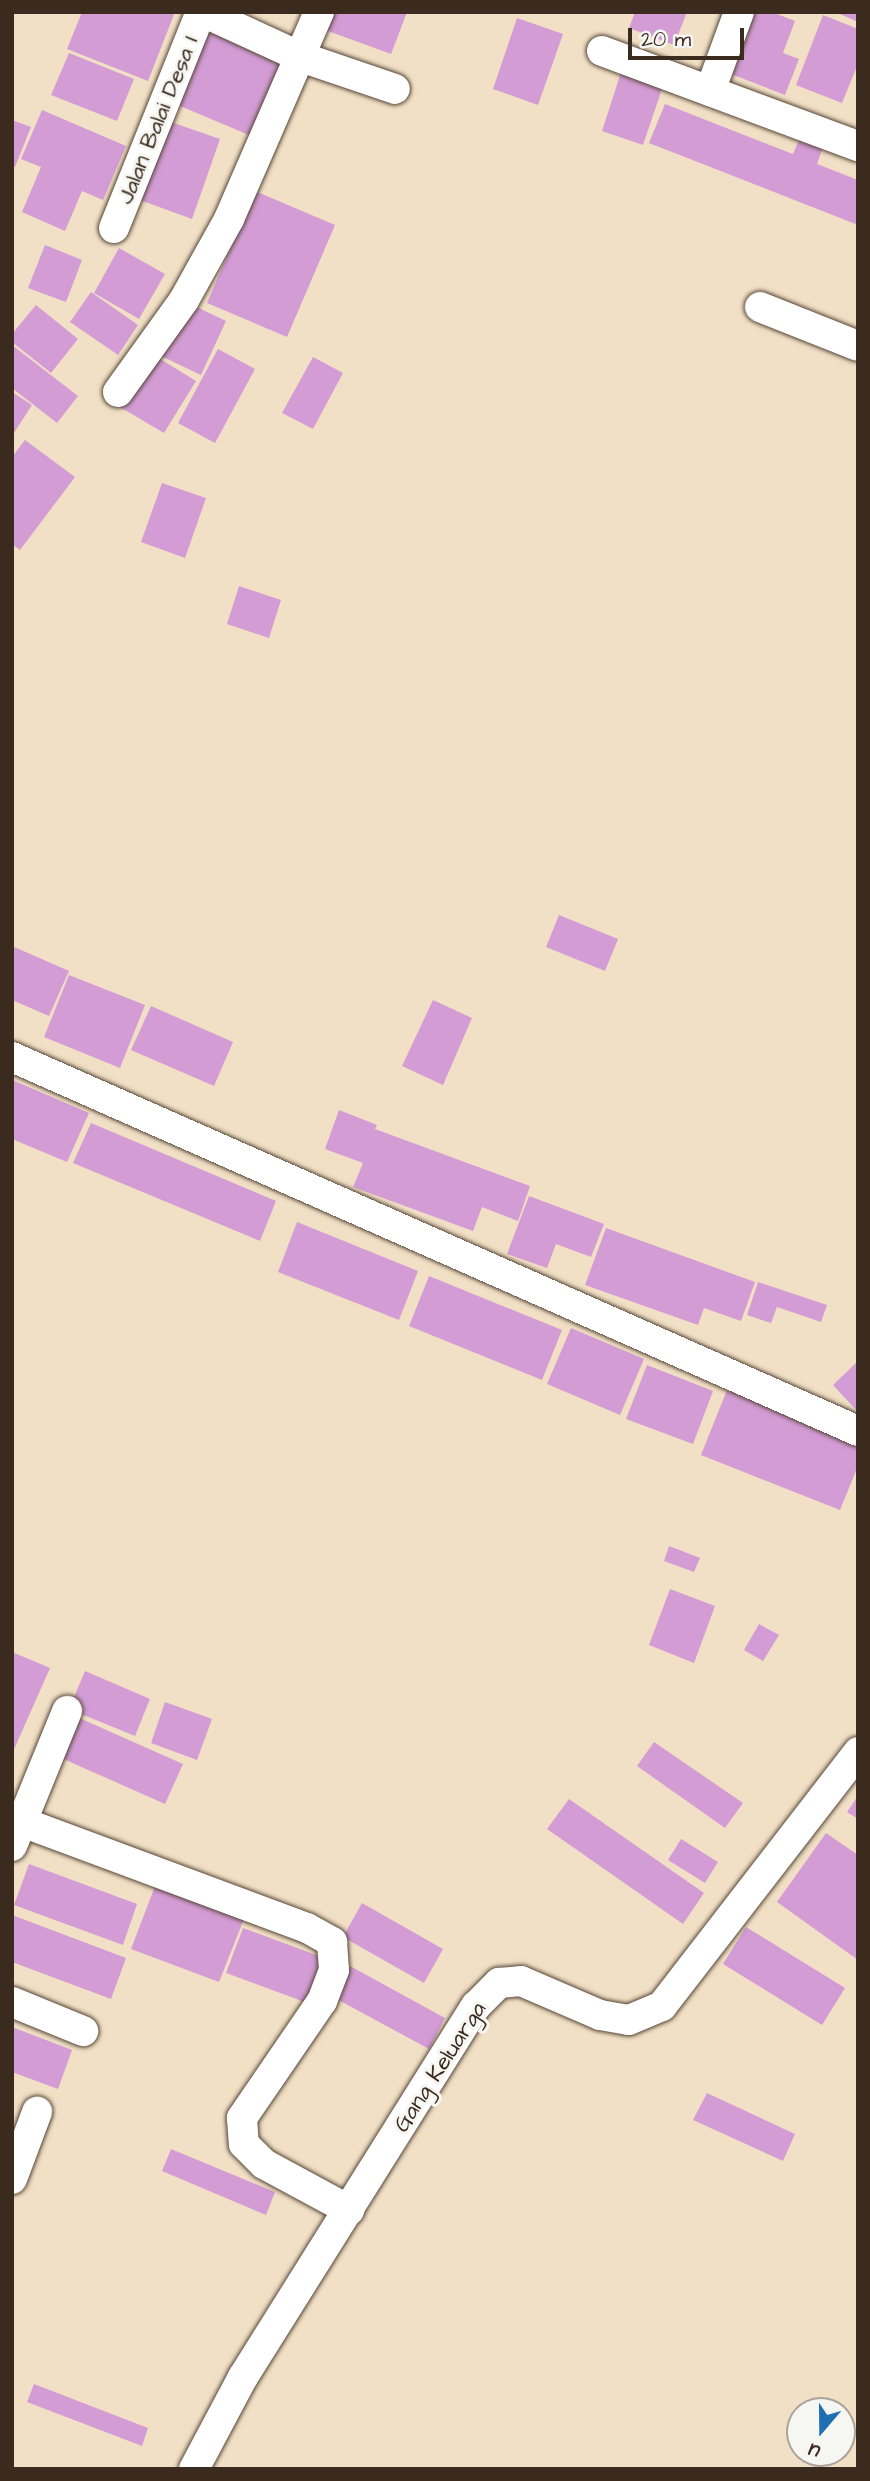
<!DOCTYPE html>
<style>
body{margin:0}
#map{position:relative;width:870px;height:2481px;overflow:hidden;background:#f1e0c5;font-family:"Architects Daughter",sans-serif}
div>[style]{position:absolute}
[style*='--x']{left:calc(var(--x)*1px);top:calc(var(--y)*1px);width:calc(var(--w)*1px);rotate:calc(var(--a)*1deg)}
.building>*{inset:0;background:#d39cd5}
.roads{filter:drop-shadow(0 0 2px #564537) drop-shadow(0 0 2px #564537)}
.minor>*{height:30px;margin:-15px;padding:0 15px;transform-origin:15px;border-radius:15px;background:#fff}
span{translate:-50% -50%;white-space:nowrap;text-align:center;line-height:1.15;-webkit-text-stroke:6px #f6f6f2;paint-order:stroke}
.street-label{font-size:23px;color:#3b2a1e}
.frame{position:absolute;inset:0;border:14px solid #3b2a1e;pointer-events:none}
.north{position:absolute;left:786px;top:2397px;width:70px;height:70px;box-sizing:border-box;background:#f6f6f2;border:2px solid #aba49d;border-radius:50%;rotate:200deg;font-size:19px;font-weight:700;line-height:28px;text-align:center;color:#3b2a1e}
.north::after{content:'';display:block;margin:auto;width:24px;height:32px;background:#1f6fb2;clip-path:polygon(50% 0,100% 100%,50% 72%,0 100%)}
.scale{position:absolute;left:628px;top:28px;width:116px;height:32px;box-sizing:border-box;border:4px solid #3b2a1e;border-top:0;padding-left:9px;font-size:21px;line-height:24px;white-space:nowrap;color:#3b2a1e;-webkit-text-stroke:5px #f6f6f2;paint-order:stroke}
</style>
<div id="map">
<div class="building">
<div style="clip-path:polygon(82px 12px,175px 12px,148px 81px,67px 49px)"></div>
<div style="clip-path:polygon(323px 12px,407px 12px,391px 54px,317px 27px)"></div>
<div style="clip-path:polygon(635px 12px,687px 12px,674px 45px,629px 28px)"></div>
<div style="clip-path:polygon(754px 12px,772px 12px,795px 21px,783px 53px,799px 59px,785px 95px,731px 74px)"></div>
<div style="clip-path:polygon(835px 12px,858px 12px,858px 22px)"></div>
<div style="clip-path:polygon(823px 15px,858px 29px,858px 64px,842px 103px,796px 85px)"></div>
<div style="clip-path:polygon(517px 18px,563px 34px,538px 105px,493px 89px)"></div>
<div style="clip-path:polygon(205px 24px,289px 59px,256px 138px,173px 103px)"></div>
<div style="clip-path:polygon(69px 53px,134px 79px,117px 121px,51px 95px)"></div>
<div style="clip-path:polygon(624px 63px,666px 77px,643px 145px,602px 131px)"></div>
<div style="clip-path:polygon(665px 104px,793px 154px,801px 135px,824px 144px,817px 164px,858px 180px,858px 225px,649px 143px)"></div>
<div style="clip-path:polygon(42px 110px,126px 146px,103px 200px,82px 191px,65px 231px,22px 212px,41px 167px,21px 159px)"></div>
<div style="clip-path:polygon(12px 120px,31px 127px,15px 167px,12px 166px)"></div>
<div style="clip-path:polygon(168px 121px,220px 139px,192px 219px,140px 200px)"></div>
<div style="clip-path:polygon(255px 191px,335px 225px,287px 337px,207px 303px)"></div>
<div style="clip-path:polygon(45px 245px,82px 260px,66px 302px,28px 288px)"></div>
<div style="clip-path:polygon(119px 248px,165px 274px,139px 319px,94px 293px)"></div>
<div style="clip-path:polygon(91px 292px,138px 325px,118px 355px,70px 322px)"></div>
<div style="clip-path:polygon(186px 302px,226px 321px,201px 375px,161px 356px)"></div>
<div style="clip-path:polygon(36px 305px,78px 339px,51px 373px,12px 342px,12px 334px)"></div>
<div style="clip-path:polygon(12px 345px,78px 396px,57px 423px,12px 388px)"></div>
<div style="clip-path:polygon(218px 349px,255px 369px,215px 443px,178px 423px)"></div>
<div style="clip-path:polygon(152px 354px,196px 381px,164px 433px,120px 407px)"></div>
<div style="clip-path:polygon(313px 357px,343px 373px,313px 429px,282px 413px)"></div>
<div style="clip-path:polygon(12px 392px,32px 405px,12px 436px)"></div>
<div style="clip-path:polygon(25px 440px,75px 477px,20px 550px,12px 544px,12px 457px)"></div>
<div style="clip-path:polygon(162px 483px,206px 498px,185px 558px,141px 542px)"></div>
<div style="clip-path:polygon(239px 586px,281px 600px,269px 638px,227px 624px)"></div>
<div style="clip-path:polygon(559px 915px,618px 939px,605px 971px,546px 947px)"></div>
<div style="clip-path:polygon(12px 946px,69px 971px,49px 1016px,12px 1000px)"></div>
<div style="clip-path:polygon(69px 975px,145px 1005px,120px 1068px,44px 1037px)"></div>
<div style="clip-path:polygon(433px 1000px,472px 1018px,443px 1085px,402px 1066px)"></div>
<div style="clip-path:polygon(151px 1006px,233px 1042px,214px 1086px,131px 1050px)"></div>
<div style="clip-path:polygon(12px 1080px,89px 1113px,67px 1162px,12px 1139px)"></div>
<div style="clip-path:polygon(339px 1110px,377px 1125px,375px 1129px,530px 1186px,518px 1221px,482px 1207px,473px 1231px,353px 1187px,363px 1163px,325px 1149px)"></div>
<div style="clip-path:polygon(91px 1123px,276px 1201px,260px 1241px,73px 1163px)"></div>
<div style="clip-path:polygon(529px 1196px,604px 1224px,591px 1257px,556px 1244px,547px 1268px,507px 1254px)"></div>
<div style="clip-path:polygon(297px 1222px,418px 1271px,399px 1320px,278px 1272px)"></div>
<div style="clip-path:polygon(606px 1228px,755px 1282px,741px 1321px,704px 1308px,698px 1325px,585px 1285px)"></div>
<div style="clip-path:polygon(429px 1276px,562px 1330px,542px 1380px,409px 1326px)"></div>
<div style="clip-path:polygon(758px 1282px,827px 1305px,821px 1322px,777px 1307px,771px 1323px,747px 1315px)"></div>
<div style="clip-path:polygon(571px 1328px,644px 1359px,620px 1415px,547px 1384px)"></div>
<div style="clip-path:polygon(858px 1361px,858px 1412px,833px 1385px)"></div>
<div style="clip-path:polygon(647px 1365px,713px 1391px,693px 1444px,626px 1419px)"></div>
<div style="clip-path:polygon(727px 1390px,858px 1442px,858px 1466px,840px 1510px,701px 1455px)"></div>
<div style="clip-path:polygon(669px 1546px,700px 1558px,694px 1572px,664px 1561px)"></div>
<div style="clip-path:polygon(670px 1589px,715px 1606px,694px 1663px,649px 1645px)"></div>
<div style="clip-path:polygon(759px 1624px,779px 1635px,763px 1661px,744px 1650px)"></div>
<div style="clip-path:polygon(12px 1652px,50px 1668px,12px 1754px)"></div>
<div style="clip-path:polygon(85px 1671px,150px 1699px,135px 1736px,69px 1709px)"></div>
<div style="clip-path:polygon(165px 1702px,212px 1719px,197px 1760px,151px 1743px)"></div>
<div style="clip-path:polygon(68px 1713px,183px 1764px,165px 1804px,50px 1753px)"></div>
<div style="clip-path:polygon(654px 1742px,743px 1803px,725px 1828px,637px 1766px)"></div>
<div style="clip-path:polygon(858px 1796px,858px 1819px,847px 1812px)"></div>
<div style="clip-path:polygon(569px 1799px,704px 1893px,683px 1924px,547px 1829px)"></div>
<div style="clip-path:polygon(826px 1833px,858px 1855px,858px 1960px,777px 1902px)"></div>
<div style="clip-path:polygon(681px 1839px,718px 1862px,705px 1883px,668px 1860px)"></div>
<div style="clip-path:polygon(29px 1864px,137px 1904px,123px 1945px,14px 1905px)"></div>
<div style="clip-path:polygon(157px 1881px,246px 1914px,219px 1982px,131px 1949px)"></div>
<div style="clip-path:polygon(362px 1903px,443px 1949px,424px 1983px,343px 1937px)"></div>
<div style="clip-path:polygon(12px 1915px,126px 1958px,111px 1999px,12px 1962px)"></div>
<div style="clip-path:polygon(746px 1927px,845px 1988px,822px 2025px,723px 1964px)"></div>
<div style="clip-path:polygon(243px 1928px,327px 1959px,310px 2004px,226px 1973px)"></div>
<div style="clip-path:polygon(350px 1966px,445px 2018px,429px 2049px,333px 1997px)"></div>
<div style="clip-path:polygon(12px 2027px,72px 2050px,58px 2089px,12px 2072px)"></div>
<div style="clip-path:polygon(707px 2093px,795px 2134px,783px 2161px,693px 2120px)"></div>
<div style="clip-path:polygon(171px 2149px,275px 2192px,266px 2215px,162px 2171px)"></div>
<div style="clip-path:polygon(34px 2384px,148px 2428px,142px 2446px,27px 2402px)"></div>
</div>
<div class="roads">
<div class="minor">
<div style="--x:203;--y:12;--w:108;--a:24.7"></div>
<div style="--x:301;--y:57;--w:99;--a:18.8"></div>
<div style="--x:602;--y:51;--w:273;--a:20.4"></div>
<div style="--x:710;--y:91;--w:84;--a:-69.8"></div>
<div style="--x:114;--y:228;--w:233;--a:-68.1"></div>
<div style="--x:760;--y:307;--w:105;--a:21.7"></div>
<div style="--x:118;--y:392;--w:113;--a:-54.3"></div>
<div style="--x:184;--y:300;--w:93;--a:-60.9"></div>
<div style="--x:229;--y:219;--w:226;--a:-66.5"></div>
<div style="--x:12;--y:1057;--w:925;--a:23.85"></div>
<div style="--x:22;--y:1822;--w:304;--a:20.4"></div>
<div style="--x:307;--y:1928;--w:29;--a:29"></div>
<div style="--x:332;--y:1942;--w:28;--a:86"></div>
<div style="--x:334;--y:1970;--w:33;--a:111"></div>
<div style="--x:322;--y:2001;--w:142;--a:124.4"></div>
<div style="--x:242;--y:2118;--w:26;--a:86"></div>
<div style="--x:244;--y:2144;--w:28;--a:45"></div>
<div style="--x:264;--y:2164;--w:97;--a:28.4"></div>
<div style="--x:12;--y:1846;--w:146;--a:-67.8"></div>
<div style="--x:12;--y:2002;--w:77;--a:22.2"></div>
<div style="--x:12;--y:2179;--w:72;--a:-69.5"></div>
<div style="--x:194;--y:2469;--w:104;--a:-62"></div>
<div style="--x:243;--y:2377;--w:438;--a:-57.9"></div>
<div style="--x:476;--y:2006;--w:33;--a:-45"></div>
<div style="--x:499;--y:1983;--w:22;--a:-5"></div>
<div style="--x:521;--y:1981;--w:86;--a:23.3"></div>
<div style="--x:600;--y:2015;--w:29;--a:10"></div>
<div style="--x:629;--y:2020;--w:36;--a:-23"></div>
<div style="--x:662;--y:2006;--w:321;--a:-52.3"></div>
</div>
</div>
<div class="street-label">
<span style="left:158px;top:120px;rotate:-68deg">Jalan Balai Desa I</span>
<span style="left:440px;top:2067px;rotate:-57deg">Gang Keluarga</span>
</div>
<div class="frame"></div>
<div class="north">U</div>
<div class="scale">20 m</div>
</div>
